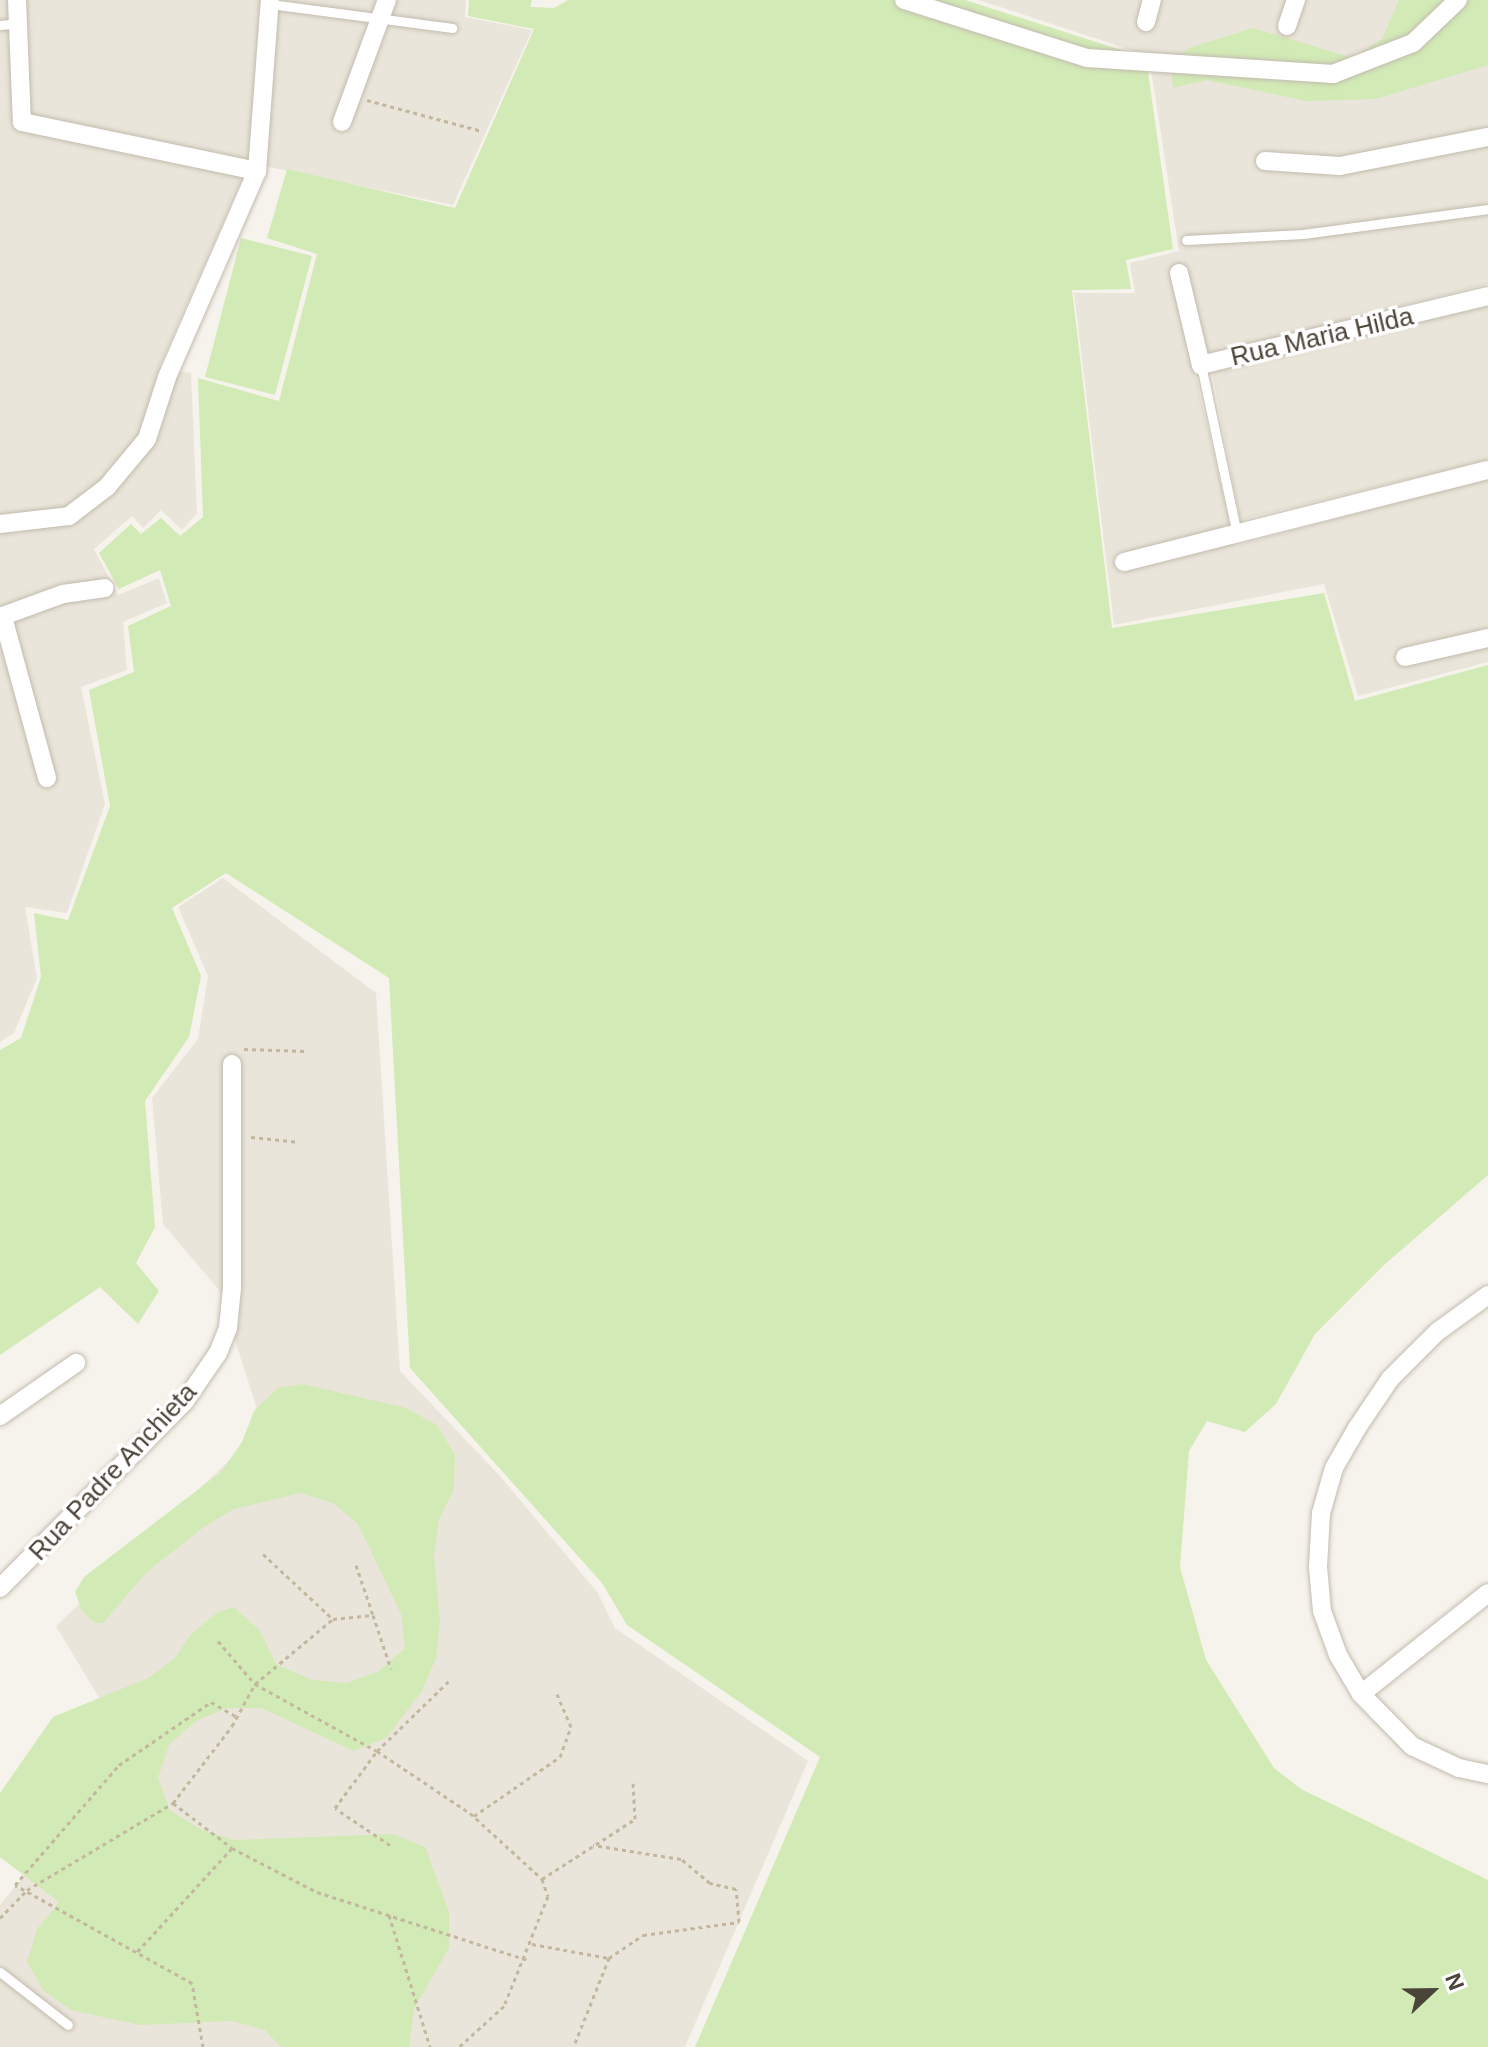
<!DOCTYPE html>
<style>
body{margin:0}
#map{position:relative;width:1488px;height:2047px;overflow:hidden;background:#f6f3ec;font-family:Helvetica,sans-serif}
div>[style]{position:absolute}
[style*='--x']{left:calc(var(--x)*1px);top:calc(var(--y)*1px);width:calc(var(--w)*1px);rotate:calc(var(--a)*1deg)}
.residential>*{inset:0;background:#eae5da}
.green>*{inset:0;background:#d2eab5}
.path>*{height:3px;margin-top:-1.5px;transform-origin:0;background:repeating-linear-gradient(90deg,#c4b79f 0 4px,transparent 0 8px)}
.roads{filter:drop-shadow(0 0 2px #c2bbae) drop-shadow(0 0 2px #c2bbae)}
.lane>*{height:9px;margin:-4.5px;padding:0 4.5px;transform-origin:4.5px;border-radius:4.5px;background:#fff}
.street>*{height:18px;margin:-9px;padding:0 9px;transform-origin:9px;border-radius:9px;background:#fff}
span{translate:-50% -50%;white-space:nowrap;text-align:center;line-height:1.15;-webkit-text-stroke:7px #fff;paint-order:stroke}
.street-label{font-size:26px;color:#4b4439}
.north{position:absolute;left:1392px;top:1951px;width:80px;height:80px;-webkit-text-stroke:6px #fff;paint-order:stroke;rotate:68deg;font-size:22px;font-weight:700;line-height:32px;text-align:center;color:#4b4439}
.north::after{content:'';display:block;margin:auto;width:28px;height:36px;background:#4b4439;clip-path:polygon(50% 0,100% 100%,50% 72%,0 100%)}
</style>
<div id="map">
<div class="residential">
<div style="clip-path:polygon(0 0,14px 0,20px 125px,245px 173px,159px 367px,191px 373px,197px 513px,182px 530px,161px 510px,143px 528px,132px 516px,94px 549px,118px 595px,159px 578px,167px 603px,123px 622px,127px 670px,81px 687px,105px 804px,67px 913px,25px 907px,37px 978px,14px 1033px,0 1042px)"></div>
<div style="clip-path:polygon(23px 0,466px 0,465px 17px,532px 30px,453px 205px,27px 117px)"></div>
<div style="clip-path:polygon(979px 0,1488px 0,1488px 284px,1192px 360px,1235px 546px,1488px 478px,1488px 662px,1358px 696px,1324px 584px,1114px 625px,1074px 293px,1135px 293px,1130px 263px,1179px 251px,1149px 56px)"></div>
<div style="clip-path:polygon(1488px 300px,1488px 460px,1240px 520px,1212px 372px)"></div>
<div style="clip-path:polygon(223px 878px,376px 993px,400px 1371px,500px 1476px,598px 1593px,615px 1628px,808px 1761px,685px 2047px,0 2047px,0 1905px,128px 1746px,56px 1626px,263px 1428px,219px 1290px,163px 1224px,152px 1098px,198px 1039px,208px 976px,178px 907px)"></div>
</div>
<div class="green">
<div style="clip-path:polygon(469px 0,532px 0,530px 7px,554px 8px,568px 0,965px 0,1146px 58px,1173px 249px,1126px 260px,1131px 289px,1072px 290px,1112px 628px,1324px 593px,1355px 701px,1488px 665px,1488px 1175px,1384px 1265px,1315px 1334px,1276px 1404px,1245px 1432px,1207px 1421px,1189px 1451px,1180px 1567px,1206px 1660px,1274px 1768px,1301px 1789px,1488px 1880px,1488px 2047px,695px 2047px,820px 1757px,627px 1625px,602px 1583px,410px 1368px,389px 978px,226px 873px,172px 908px,201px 976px,189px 1037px,145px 1101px,155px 1227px,136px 1263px,159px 1291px,138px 1324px,100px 1287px,0 1355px,0 1050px,21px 1038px,41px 977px,34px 913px,68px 920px,110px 806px,89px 690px,134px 672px,128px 626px,171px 606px,160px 570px,119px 589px,99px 553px,131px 524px,141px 534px,161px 518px,180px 536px,203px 517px,198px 378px,279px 401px,317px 254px,267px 238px,287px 169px,455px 208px,534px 29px,468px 16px)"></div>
<div style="clip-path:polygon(1399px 0,1488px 0,1488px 65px,1376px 99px,1306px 101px,1207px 80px,1173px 88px,1170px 63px,1189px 48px,1253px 28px,1353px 58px,1382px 39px)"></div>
<div style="clip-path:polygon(241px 238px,312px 256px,275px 395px,205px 377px)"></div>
<div style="clip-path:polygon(303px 1384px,406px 1408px,437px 1425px,455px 1455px,454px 1489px,439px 1520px,434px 1554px,440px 1623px,436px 1658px,422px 1691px,386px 1738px,354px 1751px,261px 1708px,227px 1708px,196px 1721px,169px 1745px,158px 1778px,170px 1810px,200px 1829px,234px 1840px,393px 1834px,425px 1847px,449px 1912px,449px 1948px,414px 2009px,409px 2047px,281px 2047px,265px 2030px,232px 2021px,140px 2025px,71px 2010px,44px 1991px,27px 1962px,37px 1929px,59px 1902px,0 1857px,0 1793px,53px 1717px,148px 1678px,175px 1658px,192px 1633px,218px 1612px,234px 1607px,260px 1631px,276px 1664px,312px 1680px,347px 1683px,379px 1671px,405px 1648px,401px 1614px,358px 1524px,333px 1503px,300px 1493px,234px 1509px,204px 1527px,147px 1572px,103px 1623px,95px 1623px,82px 1611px,75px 1592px,84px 1577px,221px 1472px,242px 1442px,254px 1411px,278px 1388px)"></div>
</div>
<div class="path">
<div style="--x:367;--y:100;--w:119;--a:15.1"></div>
<div style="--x:244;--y:1049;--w:61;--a:1.9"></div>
<div style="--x:251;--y:1137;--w:48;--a:5.9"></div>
<div style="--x:263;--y:1554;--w:96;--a:42.9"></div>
<div style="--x:356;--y:1565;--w:53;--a:71.2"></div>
<div style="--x:218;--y:1641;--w:57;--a:49.3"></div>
<div style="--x:255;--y:1684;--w:139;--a:28.8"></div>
<div style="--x:377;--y:1751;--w:112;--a:33.7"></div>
<div style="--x:470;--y:1813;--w:98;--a:42.5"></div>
<div style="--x:542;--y:1879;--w:18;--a:71"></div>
<div style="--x:548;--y:1896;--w:118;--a:111.8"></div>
<div style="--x:504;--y:2006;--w:61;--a:137.7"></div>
<div style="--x:173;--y:1803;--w:97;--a:-52.5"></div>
<div style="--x:232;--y:1726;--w:48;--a:-61.3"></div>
<div style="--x:255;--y:1684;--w:102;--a:-39.8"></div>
<div style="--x:333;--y:1619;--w:40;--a:-5.7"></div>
<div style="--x:373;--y:1615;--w:57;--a:71.6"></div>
<div style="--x:474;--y:1816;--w:104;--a:-34.5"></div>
<div style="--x:560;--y:1757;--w:32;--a:-70"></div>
<div style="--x:571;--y:1727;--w:39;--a:-113"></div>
<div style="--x:390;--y:1845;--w:66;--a:-146.1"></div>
<div style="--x:335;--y:1808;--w:71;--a:-53.6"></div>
<div style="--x:377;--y:1751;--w:103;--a:-44.2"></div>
<div style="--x:232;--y:1848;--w:96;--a:27.4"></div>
<div style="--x:317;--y:1892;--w:221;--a:17.9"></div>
<div style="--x:542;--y:1879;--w:111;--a:-32.8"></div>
<div style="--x:635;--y:1819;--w:37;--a:-93"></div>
<div style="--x:389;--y:1915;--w:138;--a:72.7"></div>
<div style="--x:0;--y:1918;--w:39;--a:-46"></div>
<div style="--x:27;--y:1890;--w:170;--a:-30.8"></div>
<div style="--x:173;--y:1803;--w:74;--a:37.3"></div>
<div style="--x:232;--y:1848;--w:141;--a:132.4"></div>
<div style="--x:532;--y:1944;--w:78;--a:10.3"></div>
<div style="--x:575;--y:2043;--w:92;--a:-68.2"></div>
<div style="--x:609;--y:1958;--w:41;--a:-34.1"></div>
<div style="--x:643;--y:1935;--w:97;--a:-7.7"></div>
<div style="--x:739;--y:1922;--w:33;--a:-95"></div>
<div style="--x:736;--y:1889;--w:27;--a:-167"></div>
<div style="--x:710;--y:1883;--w:38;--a:-140"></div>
<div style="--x:681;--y:1859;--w:89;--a:-171"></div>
<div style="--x:203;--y:2047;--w:65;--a:-99.8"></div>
<div style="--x:192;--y:1983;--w:202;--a:-151"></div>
<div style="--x:15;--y:1885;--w:159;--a:-49.1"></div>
<div style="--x:119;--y:1765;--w:112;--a:-34.4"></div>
<div style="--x:211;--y:1702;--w:30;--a:30"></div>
</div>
<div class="roads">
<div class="lane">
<div style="--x:270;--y:4;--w:184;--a:7.5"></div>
<div style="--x:0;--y:25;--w:20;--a:-6"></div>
<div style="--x:1186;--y:240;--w:117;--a:-2.9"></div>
<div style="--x:1303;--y:234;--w:187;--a:-7.7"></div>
<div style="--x:1201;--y:365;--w:173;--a:78"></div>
<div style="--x:0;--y:1972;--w:86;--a:37.9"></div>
</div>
<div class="street">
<div style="--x:17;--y:0;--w:122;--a:87.7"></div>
<div style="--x:22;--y:122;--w:240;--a:11.8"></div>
<div style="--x:904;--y:0;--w:192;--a:17.6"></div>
<div style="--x:1087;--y:58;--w:247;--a:3.7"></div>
<div style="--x:1333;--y:74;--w:86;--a:-21.2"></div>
<div style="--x:1413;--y:43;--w:62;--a:-43.7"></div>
<div style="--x:1146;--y:22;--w:23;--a:-75"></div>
<div style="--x:1287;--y:26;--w:28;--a:-71"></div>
<div style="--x:342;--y:122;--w:130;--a:-69.8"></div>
<div style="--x:1265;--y:161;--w:75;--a:3.8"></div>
<div style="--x:1340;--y:166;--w:151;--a:-11.1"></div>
<div style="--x:1179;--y:273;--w:95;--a:76.6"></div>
<div style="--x:1201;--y:365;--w:295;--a:-13.5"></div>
<div style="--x:0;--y:524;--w:69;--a:-6.6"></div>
<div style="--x:69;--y:516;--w:48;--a:-37.3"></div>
<div style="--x:107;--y:487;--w:62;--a:-50.2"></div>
<div style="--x:147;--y:439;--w:65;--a:-72.1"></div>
<div style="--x:167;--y:377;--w:225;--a:-66.4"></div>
<div style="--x:257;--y:171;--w:171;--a:-85.7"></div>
<div style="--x:1124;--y:562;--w:375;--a:-14.2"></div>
<div style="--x:0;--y:617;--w:67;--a:-20.1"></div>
<div style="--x:63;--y:594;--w:42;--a:-8.1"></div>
<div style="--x:3;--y:617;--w:167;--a:74.7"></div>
<div style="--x:1405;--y:657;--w:85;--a:-12.9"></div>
<div style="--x:1488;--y:1295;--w:63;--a:144"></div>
<div style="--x:1437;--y:1332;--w:66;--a:135"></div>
<div style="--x:1390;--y:1379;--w:59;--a:124"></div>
<div style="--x:1357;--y:1428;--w:46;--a:119.9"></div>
<div style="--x:1334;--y:1468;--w:47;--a:106.1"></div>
<div style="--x:1321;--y:1513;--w:54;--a:93.2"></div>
<div style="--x:1318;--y:1567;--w:44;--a:84.8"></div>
<div style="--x:1322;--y:1611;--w:47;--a:70"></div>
<div style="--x:1338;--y:1655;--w:45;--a:59.5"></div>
<div style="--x:1361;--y:1694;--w:73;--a:45.6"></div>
<div style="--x:1412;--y:1746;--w:52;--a:25.1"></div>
<div style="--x:1459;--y:1768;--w:30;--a:12"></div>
<div style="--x:0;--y:1416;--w:93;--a:-34.9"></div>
<div style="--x:0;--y:1588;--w:263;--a:-45.3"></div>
<div style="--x:185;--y:1401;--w:58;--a:-55.5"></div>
<div style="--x:218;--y:1353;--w:27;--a:-68"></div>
<div style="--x:228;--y:1328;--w:40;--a:-84.3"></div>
<div style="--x:232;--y:1288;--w:224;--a:-90"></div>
<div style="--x:1361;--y:1694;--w:162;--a:-38.5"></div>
</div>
</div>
<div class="street-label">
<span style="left:1322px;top:337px;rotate:-13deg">Rua Maria Hilda</span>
<span style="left:113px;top:1472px;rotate:-47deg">Rua Padre Anchieta</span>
</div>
<div class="north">N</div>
</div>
